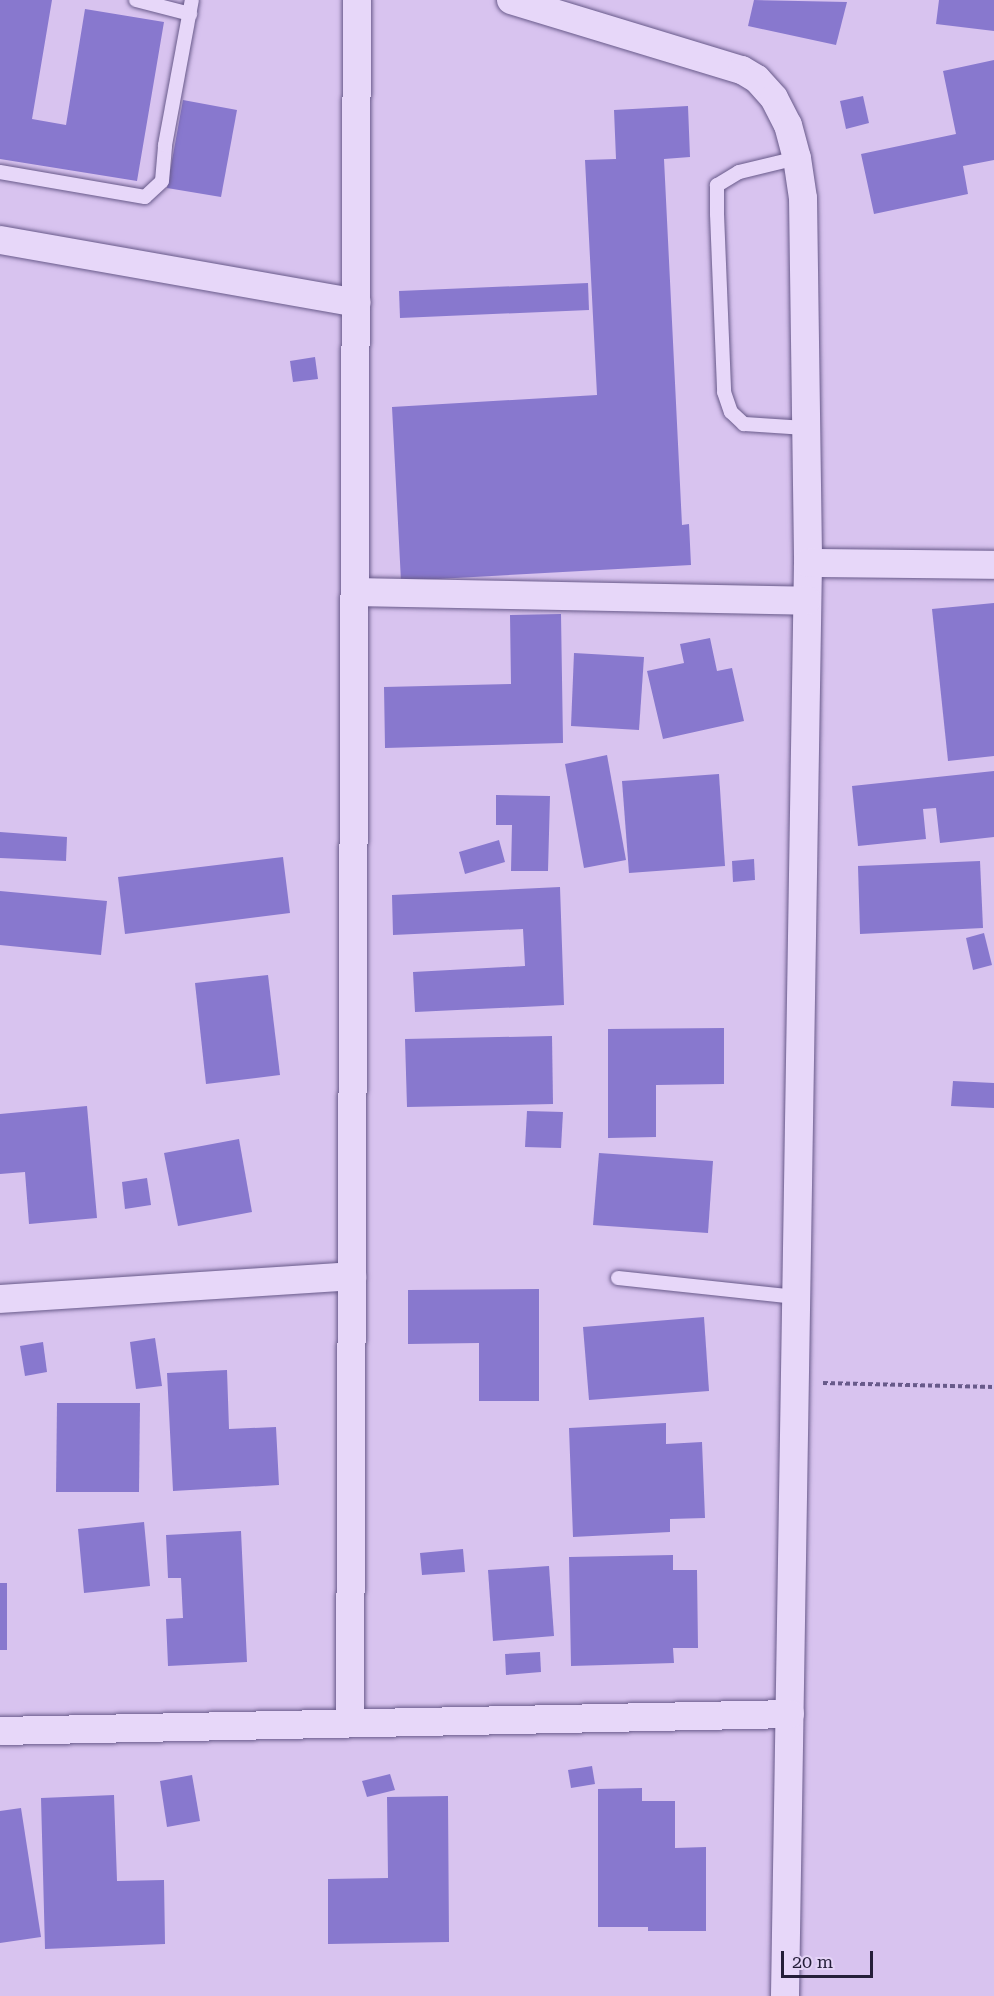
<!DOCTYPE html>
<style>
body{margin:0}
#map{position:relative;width:994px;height:1996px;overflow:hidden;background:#d8c3ef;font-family:"Roboto Serif",serif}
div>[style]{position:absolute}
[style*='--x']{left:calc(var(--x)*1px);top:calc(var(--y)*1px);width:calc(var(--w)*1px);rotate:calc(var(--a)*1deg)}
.building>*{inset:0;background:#8878ce}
.path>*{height:4px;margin-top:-2px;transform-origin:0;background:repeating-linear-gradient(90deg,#685a8a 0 4.5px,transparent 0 7.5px)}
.roads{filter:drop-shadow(0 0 2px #685a8a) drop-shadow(0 0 2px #685a8a)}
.service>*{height:14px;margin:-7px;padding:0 7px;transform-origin:7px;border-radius:7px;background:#e7d7f9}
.minor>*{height:28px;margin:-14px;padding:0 14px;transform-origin:14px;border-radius:14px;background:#e7d7f9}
span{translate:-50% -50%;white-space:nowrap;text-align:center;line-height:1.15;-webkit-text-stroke:6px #e4d3f6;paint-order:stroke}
.scale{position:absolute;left:781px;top:1951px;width:92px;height:27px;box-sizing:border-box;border:3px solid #251e39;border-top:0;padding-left:8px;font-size:18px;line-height:21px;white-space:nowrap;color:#251e39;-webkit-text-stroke:4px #e4d3f6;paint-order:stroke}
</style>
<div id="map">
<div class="building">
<div style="clip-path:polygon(0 0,52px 0,32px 119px,66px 125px,85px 9px,164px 22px,137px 181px,0 159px)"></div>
<div style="clip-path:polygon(754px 0,847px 2px,836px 45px,748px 26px)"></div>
<div style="clip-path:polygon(939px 0,994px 0,994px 31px,936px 24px)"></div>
<div style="clip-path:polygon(994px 60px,994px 160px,963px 166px,968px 194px,874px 214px,861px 154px,956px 134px,943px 71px)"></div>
<div style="clip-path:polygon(863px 96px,869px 123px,846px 129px,840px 101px)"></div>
<div style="clip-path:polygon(183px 100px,237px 110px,221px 197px,167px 188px)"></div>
<div style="clip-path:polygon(688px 106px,690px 157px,664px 159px,682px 525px,689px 524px,691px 565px,401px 581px,392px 407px,597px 395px,585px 160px,616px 159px,614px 110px)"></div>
<div style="clip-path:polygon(588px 283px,589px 310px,400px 318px,399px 291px)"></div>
<div style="clip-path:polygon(315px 357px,318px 379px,293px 382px,290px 361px)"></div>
<div style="clip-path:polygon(994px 603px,994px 756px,948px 761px,932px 609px)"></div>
<div style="clip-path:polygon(561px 614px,563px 743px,385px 748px,384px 687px,511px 684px,510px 615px)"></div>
<div style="clip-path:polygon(710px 638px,717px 671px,732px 668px,744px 721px,663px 739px,647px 671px,684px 663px,680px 644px)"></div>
<div style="clip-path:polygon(574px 653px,644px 657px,639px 730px,571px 726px)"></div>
<div style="clip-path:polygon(607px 755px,626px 860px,584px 868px,565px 764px)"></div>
<div style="clip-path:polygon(994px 771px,994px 837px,940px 843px,936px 808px,923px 809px,926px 839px,858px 846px,852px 786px)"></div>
<div style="clip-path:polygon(719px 774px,725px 866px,629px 873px,622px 781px)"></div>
<div style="clip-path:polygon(496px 795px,550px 796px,548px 871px,511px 871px,512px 825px,496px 825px)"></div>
<div style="clip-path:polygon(0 832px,67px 837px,66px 861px,0 858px)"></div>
<div style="clip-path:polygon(499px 840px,505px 862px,465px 874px,459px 852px)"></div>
<div style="clip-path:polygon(283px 857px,290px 913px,125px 934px,118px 877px)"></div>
<div style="clip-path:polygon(754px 859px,755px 880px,733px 882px,732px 861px)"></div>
<div style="clip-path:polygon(980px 861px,983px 928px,860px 934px,858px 866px)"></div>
<div style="clip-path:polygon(560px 887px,564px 1005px,415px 1012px,413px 972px,525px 966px,523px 929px,393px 935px,392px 895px)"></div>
<div style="clip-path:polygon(0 891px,107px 901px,101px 955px,0 945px)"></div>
<div style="clip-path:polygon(984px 933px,992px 965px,973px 970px,966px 938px)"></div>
<div style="clip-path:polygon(268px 975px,280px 1075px,206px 1084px,195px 983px)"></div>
<div style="clip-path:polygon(724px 1028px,724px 1084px,656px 1085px,656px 1137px,608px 1138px,608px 1029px)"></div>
<div style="clip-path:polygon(552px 1036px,553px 1104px,407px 1107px,405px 1039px)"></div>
<div style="clip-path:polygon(953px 1081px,994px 1083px,994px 1108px,951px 1106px)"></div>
<div style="clip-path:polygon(87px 1106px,97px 1218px,29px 1224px,25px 1172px,0 1174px,0 1114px)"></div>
<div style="clip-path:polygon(527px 1111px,563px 1112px,561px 1148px,525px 1147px)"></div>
<div style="clip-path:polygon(239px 1139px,252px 1212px,178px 1226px,164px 1153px)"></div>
<div style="clip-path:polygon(599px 1153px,713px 1161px,708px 1233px,593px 1225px)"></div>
<div style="clip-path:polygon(147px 1178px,151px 1205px,125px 1209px,122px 1182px)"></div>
<div style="clip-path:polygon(539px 1289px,539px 1401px,479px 1401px,479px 1343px,408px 1344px,408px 1290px)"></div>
<div style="clip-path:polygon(704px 1317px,709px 1391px,589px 1400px,583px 1327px)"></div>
<div style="clip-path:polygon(155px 1338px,162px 1386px,136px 1389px,130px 1342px)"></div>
<div style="clip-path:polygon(43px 1342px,47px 1372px,25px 1376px,20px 1346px)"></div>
<div style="clip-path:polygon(227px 1370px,229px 1429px,276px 1427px,279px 1485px,173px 1491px,167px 1373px)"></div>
<div style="clip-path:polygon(57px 1403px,140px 1403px,139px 1492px,56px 1492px)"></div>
<div style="clip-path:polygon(666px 1423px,666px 1444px,702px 1442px,705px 1518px,670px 1519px,670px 1532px,573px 1537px,569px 1428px)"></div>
<div style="clip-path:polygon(144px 1522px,150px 1586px,84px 1593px,78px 1529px)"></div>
<div style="clip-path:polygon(241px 1531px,247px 1662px,168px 1666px,166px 1619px,183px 1618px,181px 1578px,168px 1578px,166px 1535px)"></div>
<div style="clip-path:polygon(463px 1549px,465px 1572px,422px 1575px,420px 1553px)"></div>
<div style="clip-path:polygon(673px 1555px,673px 1570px,697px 1570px,698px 1648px,673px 1648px,674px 1663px,571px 1666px,569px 1557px)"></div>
<div style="clip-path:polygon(549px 1566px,554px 1636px,493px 1641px,488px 1570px)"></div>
<div style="clip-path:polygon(0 1583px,7px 1583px,7px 1650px,0 1650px)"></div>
<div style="clip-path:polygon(540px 1652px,541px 1672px,506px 1675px,505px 1654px)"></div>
<div style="clip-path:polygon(592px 1766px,595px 1784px,571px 1788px,568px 1770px)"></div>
<div style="clip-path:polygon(390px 1774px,395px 1790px,367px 1797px,362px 1781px)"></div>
<div style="clip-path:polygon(192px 1775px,200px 1821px,167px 1827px,160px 1781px)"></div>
<div style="clip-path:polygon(642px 1788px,642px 1801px,675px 1801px,675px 1848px,706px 1847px,706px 1931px,648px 1931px,648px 1927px,598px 1927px,598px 1789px)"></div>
<div style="clip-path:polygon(114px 1795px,117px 1881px,164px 1880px,165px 1944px,45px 1949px,41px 1798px)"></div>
<div style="clip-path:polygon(448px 1796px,449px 1942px,328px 1944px,328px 1879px,388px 1878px,387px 1797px)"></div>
<div style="clip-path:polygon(21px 1808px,41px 1937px,0 1943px,0 1811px)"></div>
</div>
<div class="path">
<div style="--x:823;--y:1383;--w:171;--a:1.3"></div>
</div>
<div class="roads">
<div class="service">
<div style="--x:136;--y:0;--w:56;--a:14.5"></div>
<div style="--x:797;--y:158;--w:60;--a:166.4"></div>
<div style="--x:739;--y:172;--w:26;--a:149"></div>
<div style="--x:717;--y:185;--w:29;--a:90"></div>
<div style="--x:717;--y:214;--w:178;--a:87.7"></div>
<div style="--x:724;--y:392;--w:21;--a:71"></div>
<div style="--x:731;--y:412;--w:18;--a:43"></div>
<div style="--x:744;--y:424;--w:62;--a:3.7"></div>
<div style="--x:0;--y:172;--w:147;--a:9.8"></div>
<div style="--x:145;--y:197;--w:23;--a:-43"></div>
<div style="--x:162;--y:181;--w:36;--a:-85"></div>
<div style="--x:165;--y:145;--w:147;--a:-79.5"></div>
<div style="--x:618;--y:1278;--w:179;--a:6.1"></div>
</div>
<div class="minor">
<div style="--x:511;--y:0;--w:241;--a:16.9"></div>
<div style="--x:742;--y:70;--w:17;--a:31"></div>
<div style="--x:757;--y:79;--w:25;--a:48"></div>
<div style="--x:774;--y:98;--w:30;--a:63"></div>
<div style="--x:788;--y:125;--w:34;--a:75"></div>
<div style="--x:797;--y:158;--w:40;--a:81.5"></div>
<div style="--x:803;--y:198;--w:365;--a:89.2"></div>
<div style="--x:808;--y:563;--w:1433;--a:90.92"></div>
<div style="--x:0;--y:240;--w:362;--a:10"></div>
<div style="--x:808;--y:563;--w:186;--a:0.6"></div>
<div style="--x:355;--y:592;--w:452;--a:1.1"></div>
<div style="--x:0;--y:1299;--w:353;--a:-3.7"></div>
<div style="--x:350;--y:1722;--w:1722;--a:-89.77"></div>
<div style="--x:0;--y:1731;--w:790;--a:-1.23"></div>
</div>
</div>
<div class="scale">20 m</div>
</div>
